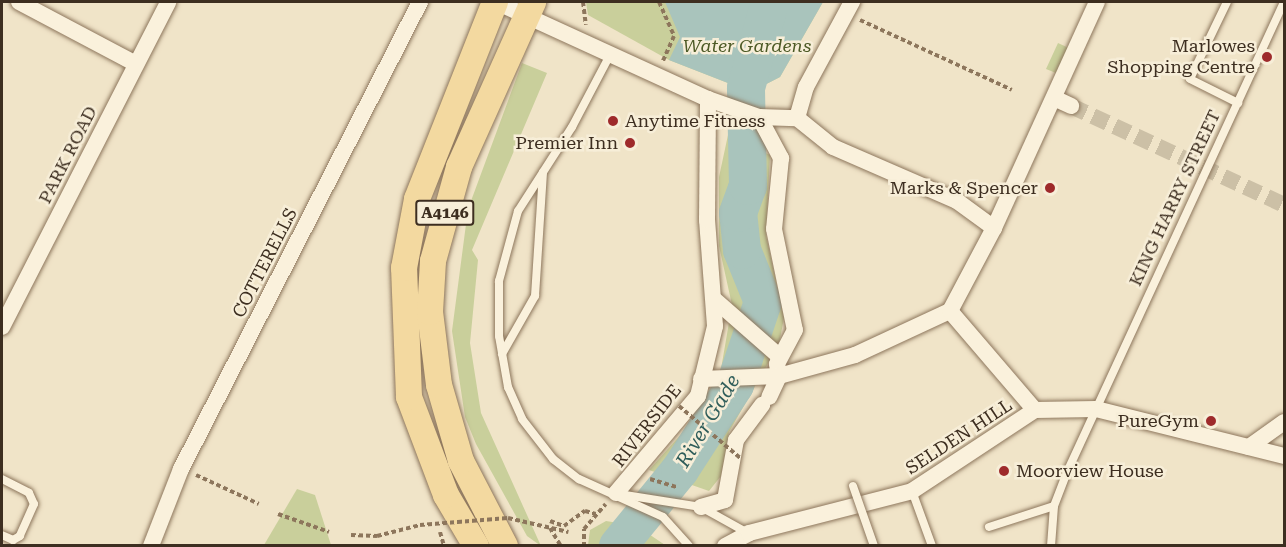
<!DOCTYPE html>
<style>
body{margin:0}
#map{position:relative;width:1286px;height:547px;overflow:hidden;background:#f0e4c8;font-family:"Roboto Serif",serif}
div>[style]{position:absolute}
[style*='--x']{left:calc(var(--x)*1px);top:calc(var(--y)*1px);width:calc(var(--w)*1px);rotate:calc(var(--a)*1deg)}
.green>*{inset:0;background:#c9cf9b}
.water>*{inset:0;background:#a9c4bc}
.river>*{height:38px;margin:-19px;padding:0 19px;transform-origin:19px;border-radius:19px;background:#a9c4bc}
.street-tunnel>*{height:16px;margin-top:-8px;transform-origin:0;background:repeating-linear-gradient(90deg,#ccc0a6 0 16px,transparent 0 24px)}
.path>*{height:4px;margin-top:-2px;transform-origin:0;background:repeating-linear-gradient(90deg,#8d765c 0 4.5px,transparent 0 7.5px)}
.roads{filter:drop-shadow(0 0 2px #8d765c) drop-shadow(0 0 2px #8d765c)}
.lane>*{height:8px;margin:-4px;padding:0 4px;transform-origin:4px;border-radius:4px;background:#faf1dc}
.street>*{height:16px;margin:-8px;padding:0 8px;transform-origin:8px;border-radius:8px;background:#faf1dc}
.primary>*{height:26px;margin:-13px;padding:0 13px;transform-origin:13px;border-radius:13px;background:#f3d9a0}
.path-bridge>*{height:4px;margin-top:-2px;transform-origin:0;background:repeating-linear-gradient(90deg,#8d765c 0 4.5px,transparent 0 7.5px)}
.bridges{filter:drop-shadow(0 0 2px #8d765c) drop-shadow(0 0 2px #8d765c)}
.lane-bridge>*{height:8px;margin:-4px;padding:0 4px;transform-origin:4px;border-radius:4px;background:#faf1dc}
.dots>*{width:16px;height:16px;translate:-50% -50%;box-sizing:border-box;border:3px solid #f7eed8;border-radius:50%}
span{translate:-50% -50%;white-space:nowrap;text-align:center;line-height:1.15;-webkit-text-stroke:5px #f7eed8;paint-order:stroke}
.shield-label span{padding:2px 4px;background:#f7eed8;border:2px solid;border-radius:4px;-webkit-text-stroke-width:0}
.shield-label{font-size:16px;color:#3d2e20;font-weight:700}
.park-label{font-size:18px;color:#4d5a26;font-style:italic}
.poi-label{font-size:18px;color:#3d2e20}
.right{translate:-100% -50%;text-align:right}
.left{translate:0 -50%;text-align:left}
.street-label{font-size:18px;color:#3d2e20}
.water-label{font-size:20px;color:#2f5d5a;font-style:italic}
.frame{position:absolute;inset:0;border:3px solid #3d2e20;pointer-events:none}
</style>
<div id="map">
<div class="green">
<div style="clip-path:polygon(586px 2px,823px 2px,780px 77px,751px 92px,669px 60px,588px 15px)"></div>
<div style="clip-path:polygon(1058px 43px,1073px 50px,1061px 75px,1046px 69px)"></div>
<div style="clip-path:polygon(522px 63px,547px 73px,472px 250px,478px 260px,470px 343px,481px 413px,541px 546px,527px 536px,476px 444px,465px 417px,452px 331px,468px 209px)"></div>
<div style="clip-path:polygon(728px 135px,770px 155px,766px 235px,784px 318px,779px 344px,729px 432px,721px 476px,709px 491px,649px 470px,710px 402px,721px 369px,732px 305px,719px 246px,719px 177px)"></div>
<div style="clip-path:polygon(297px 489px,315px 495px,331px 545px,264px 545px)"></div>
<div style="clip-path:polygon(606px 521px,637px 526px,665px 545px,588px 545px,590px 530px)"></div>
</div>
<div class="water">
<div style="clip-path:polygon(665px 2px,823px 2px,780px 77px,751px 92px,669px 60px,680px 37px)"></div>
</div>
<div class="river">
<div style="--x:618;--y:546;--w:98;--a:-50.8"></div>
<div style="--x:680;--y:470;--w:101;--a:-57.1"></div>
<div style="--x:735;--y:385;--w:88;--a:-71.4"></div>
<div style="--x:763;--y:302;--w:56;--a:-112"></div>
<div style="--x:742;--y:250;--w:37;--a:-96"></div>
<div style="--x:738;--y:213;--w:29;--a:-70"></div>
<div style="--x:748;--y:186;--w:98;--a:-91.2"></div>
<div style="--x:746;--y:88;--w:89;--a:-74.4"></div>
</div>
<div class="street-tunnel">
<div style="--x:1071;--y:106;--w:235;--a:24.9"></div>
</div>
<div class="path">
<div style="--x:583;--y:2;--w:23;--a:83"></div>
<div style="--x:659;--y:2;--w:37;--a:66"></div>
<div style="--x:674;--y:36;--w:27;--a:114"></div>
<div style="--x:860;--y:20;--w:167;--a:24.7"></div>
<div style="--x:196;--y:475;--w:69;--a:24.7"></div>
<div style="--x:650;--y:479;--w:28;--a:17"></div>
<div style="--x:278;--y:514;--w:54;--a:19.4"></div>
<div style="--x:550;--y:521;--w:15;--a:20"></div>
<div style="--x:564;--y:526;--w:26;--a:-36"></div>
<div style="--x:585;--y:511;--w:11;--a:15"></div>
<div style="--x:550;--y:528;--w:21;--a:59"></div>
<div style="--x:440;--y:532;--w:15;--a:74"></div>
<div style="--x:351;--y:535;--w:26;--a:2"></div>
<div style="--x:377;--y:536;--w:44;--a:-14.3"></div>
<div style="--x:584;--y:546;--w:17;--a:-90"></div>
<div style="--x:584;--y:529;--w:33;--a:-49"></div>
</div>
<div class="roads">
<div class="lane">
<div style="--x:1227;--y:2;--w:85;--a:115.7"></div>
<div style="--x:1190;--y:79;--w:54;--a:26.6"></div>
<div style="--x:611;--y:53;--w:84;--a:117.8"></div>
<div style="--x:572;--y:127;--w:100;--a:122.7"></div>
<div style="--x:518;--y:211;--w:73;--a:105.2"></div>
<div style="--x:499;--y:281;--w:55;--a:90"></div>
<div style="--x:499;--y:336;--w:52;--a:80"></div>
<div style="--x:508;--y:387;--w:35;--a:66"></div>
<div style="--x:522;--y:419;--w:51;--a:52.2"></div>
<div style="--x:553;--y:459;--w:33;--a:38"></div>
<div style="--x:579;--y:479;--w:92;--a:24.3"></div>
<div style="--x:663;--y:517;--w:39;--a:48"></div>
<div style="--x:502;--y:354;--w:67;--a:-60.4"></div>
<div style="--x:535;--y:296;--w:124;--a:-86.3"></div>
<div style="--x:2;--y:479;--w:30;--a:27"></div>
<div style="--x:29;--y:493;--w:12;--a:66"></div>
<div style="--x:34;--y:504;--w:35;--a:114"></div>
<div style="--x:20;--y:536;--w:8;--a:150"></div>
<div style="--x:13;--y:540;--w:12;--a:-156"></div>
<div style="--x:912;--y:491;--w:59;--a:70"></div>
<div style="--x:625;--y:495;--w:77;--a:9"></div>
<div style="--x:701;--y:507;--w:54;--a:29"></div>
<div style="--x:989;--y:527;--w:68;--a:-17.9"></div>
<div style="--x:1051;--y:546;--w:40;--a:-85.7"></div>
<div style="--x:1054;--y:506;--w:39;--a:-69"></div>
<div style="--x:1068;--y:470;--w:515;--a:-65.22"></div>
</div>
<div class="street">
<div style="--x:19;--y:2;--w:132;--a:27.9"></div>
<div style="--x:496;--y:2;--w:233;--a:24.6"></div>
<div style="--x:708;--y:99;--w:54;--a:19.4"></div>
<div style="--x:759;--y:117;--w:38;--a:2"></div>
<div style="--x:1054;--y:98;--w:19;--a:25"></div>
<div style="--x:759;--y:117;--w:47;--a:61.8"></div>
<div style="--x:781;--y:158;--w:71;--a:95.6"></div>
<div style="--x:774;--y:229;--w:103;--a:78.3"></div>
<div style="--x:795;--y:330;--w:38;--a:118"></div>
<div style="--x:777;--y:364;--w:12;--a:81"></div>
<div style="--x:779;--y:376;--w:79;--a:-15.4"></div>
<div style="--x:855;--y:355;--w:105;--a:-24.9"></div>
<div style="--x:950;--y:311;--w:94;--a:-62.1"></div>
<div style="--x:994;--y:228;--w:248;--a:-65.5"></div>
<div style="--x:797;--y:118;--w:46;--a:38.9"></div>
<div style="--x:833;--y:147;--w:135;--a:23.5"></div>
<div style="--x:957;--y:201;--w:46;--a:36.1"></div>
<div style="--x:797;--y:118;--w:32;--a:-74"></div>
<div style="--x:806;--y:87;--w:97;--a:-61.6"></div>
<div style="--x:715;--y:300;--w:86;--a:41.2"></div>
<div style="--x:950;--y:311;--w:130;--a:49.4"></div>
<div style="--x:2;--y:327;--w:365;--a:-62.9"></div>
<div style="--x:701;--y:379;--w:78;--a:-2.2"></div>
<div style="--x:779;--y:376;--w:23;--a:115"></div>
<div style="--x:1249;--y:447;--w:43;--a:-35.5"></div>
<div style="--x:616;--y:493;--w:127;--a:-49.8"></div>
<div style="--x:698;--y:396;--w:72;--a:-76.3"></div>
<div style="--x:715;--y:326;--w:106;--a:-94.3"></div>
<div style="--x:707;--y:220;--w:121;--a:-89.5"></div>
<div style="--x:701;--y:507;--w:25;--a:-16"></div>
<div style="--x:725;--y:500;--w:61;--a:-79.6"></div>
<div style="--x:736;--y:440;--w:44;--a:-53.4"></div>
<div style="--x:151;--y:546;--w:83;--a:-68.7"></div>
<div style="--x:181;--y:469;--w:525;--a:-62.9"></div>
<div style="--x:725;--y:546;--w:27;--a:-28"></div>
<div style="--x:749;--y:533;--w:168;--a:-14.4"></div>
<div style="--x:912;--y:491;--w:147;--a:-33.4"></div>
<div style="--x:1035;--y:410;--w:61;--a:-0.9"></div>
<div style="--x:1096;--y:409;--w:194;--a:14"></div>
</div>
<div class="primary">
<div style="--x:476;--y:546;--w:59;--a:-120.5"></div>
<div style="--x:446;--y:495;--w:105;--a:-110.7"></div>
<div style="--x:409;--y:397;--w:129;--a:-92.2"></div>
<div style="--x:404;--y:268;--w:70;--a:-79.3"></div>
<div style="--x:417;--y:199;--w:212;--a:-68.4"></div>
<div style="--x:505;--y:546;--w:96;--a:-117.4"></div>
<div style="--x:461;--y:461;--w:79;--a:-106.1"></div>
<div style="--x:439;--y:385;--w:74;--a:-97"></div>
<div style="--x:430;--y:312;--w:51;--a:-86.6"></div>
<div style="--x:433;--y:261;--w:98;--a:-74.5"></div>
<div style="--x:459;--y:167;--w:181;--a:-65.8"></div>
</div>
</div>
<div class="path-bridge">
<div style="--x:679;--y:406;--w:80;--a:40.4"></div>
<div style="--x:420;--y:525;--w:88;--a:-4.5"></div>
<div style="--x:508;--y:518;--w:62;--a:13.1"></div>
</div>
<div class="bridges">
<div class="lane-bridge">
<div style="--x:853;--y:486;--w:64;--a:70.7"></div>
</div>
</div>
<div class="dots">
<div style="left:1267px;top:57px;background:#9e2a2b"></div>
<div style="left:613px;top:121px;background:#9e2a2b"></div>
<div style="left:630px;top:143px;background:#9e2a2b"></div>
<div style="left:1050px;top:188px;background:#9e2a2b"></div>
<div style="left:1211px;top:421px;background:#9e2a2b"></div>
<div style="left:1004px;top:471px;background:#9e2a2b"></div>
</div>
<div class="shield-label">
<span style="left:445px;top:213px">A4146</span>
</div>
<div class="park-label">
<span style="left:747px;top:46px">Water Gardens</span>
</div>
<div class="poi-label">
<span class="right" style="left:1255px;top:57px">Marlowes<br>Shopping Centre</span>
<span class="left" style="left:625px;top:121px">Anytime Fitness</span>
<span class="right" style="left:618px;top:143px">Premier Inn</span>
<span class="right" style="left:1038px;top:188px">Marks &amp; Spencer</span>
<span class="right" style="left:1199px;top:421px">PureGym</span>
<span class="left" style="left:1016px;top:471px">Moorview House</span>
</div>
<div class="street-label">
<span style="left:68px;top:155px;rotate:-63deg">PARK ROAD</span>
<span style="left:1175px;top:198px;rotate:-65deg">KING HARRY STREET</span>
<span style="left:265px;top:263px;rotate:-63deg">COTTERELLS</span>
<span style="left:647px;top:426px;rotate:-52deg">RIVERSIDE</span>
<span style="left:959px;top:437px;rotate:-33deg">SELDEN HILL</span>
</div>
<div class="water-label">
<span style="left:708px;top:421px;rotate:-59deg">River Gade</span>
</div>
<div class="frame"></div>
</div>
